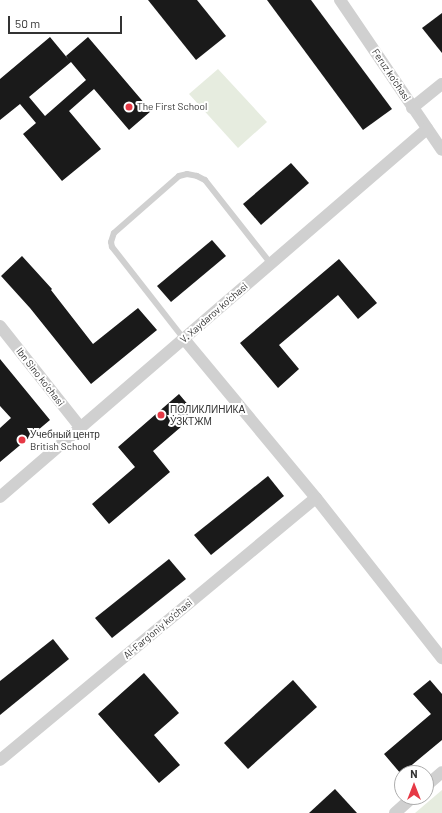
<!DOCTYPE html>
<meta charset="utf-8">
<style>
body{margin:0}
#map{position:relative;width:442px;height:813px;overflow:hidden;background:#fff;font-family:Barlow,sans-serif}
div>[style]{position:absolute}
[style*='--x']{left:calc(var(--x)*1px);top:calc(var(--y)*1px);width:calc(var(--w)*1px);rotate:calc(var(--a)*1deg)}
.green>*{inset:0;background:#e6ecdf}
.building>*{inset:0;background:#1a1a1a}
.lane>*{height:6px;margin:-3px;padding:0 3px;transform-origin:3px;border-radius:3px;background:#d0d0d0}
.street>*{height:12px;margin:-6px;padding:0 6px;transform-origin:6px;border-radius:6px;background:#d0d0d0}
.dots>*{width:11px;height:11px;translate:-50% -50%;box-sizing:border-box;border:2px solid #fff;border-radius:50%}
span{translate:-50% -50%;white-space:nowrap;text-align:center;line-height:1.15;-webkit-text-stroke:4px #fff;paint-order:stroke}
.street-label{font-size:10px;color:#333}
.poi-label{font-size:10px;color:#333}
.left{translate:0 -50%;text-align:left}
.north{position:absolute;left:394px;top:765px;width:40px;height:40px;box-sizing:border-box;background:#fff;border:1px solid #adadad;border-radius:50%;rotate:0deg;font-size:11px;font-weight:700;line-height:16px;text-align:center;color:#333}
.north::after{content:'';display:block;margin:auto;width:14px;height:18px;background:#e63946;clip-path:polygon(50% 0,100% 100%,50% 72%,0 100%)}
.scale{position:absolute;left:8px;top:16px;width:114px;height:18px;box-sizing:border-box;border:2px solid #333;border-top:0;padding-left:5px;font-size:12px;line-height:14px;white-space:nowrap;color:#333;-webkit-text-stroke:3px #fff;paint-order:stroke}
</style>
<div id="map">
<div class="green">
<div style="clip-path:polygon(218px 69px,267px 122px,238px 148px,189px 94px)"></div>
<div style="clip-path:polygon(442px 790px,442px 813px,415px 813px)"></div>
</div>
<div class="building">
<div style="clip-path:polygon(148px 0,197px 0,226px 36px,196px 60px)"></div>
<div style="clip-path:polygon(267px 0,311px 0,392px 109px,363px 130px)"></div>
<div style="clip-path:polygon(442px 13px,442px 53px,422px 28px)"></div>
<div style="clip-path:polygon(evenodd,50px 37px,69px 60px,66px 56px,88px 37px,151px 111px,129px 130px,94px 89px,69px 111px,101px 149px,62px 181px,23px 134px,36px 123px,20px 104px,0 120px,0 79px,50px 37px,71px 62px,86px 80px,45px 116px,29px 97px,71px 62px)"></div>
<div style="clip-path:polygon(291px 163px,309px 183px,261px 225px,243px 204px)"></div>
<div style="clip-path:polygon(212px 240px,226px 256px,171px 302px,157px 286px)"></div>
<div style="clip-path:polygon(22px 256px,52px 289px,51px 290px,93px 344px,138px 308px,157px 330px,91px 384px,30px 308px,1px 276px)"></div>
<div style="clip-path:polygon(339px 259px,377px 303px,358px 319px,338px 295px,279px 345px,299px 369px,278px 388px,240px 343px)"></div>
<div style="clip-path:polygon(0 359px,50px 420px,0 462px,0 428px,11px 418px,0 406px)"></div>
<div style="clip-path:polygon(179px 394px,196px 414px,153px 451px,170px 472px,109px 524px,92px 504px,135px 467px,118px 447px)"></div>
<div style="clip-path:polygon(268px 476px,284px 496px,211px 555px,194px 535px)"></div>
<div style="clip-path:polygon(169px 559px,186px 579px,112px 638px,95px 618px)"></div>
<div style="clip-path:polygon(53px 639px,69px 659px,0 715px,0 681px)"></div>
<div style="clip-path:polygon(144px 673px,179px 713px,154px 735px,180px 765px,159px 783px,98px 714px)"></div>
<div style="clip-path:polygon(293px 680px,317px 707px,248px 769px,224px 743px)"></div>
<div style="clip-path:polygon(430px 680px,442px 694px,442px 740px,401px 774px,384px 754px,431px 714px,413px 694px)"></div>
<div style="clip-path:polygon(335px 789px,357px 813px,309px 813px)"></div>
</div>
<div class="lane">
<div style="--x:184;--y:339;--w:117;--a:-128"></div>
<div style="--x:112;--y:247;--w:5;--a:-101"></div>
<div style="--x:111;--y:242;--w:9;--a:-72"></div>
<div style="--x:114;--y:233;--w:86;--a:-41.2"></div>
<div style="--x:179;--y:176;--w:8;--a:-14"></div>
<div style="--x:187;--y:174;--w:10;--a:11"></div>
<div style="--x:197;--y:176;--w:9;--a:27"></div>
<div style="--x:205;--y:180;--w:107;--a:51.8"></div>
</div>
<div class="street">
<div style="--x:340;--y:0;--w:181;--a:55.8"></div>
<div style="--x:412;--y:108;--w:38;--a:-39"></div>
<div style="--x:0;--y:326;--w:129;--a:51.6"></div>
<div style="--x:184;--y:339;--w:207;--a:50.3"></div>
<div style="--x:316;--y:498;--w:204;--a:51.8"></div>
<div style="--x:0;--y:497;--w:564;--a:-40.76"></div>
<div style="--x:0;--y:760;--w:410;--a:-39.7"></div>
<div style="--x:426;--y:786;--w:21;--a:-41"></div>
<div style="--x:395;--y:813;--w:24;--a:-42"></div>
</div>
<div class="dots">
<div style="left:129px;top:107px;background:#e63946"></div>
<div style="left:161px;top:415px;background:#e63946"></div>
<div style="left:22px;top:440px;background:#e63946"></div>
</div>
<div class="street-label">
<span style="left:391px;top:75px;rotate:56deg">Feruz ko‘chasi</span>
<span style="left:214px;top:313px;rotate:-41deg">V. Xaydarov ko‘chasi</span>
<span style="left:40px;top:377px;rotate:52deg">Ibn Sino ko‘chasi</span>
<span style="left:158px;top:629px;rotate:-40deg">Al-Farg‘oniy ko‘chasi</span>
</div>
<div class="poi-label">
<span class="left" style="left:137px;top:107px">The First School</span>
<span class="left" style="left:170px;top:415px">ПОЛИКЛИНИКА<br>УЗКТЖМ</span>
<span class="left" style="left:30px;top:440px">Учебный центр<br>British School</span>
</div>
<div class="north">N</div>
<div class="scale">50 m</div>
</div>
